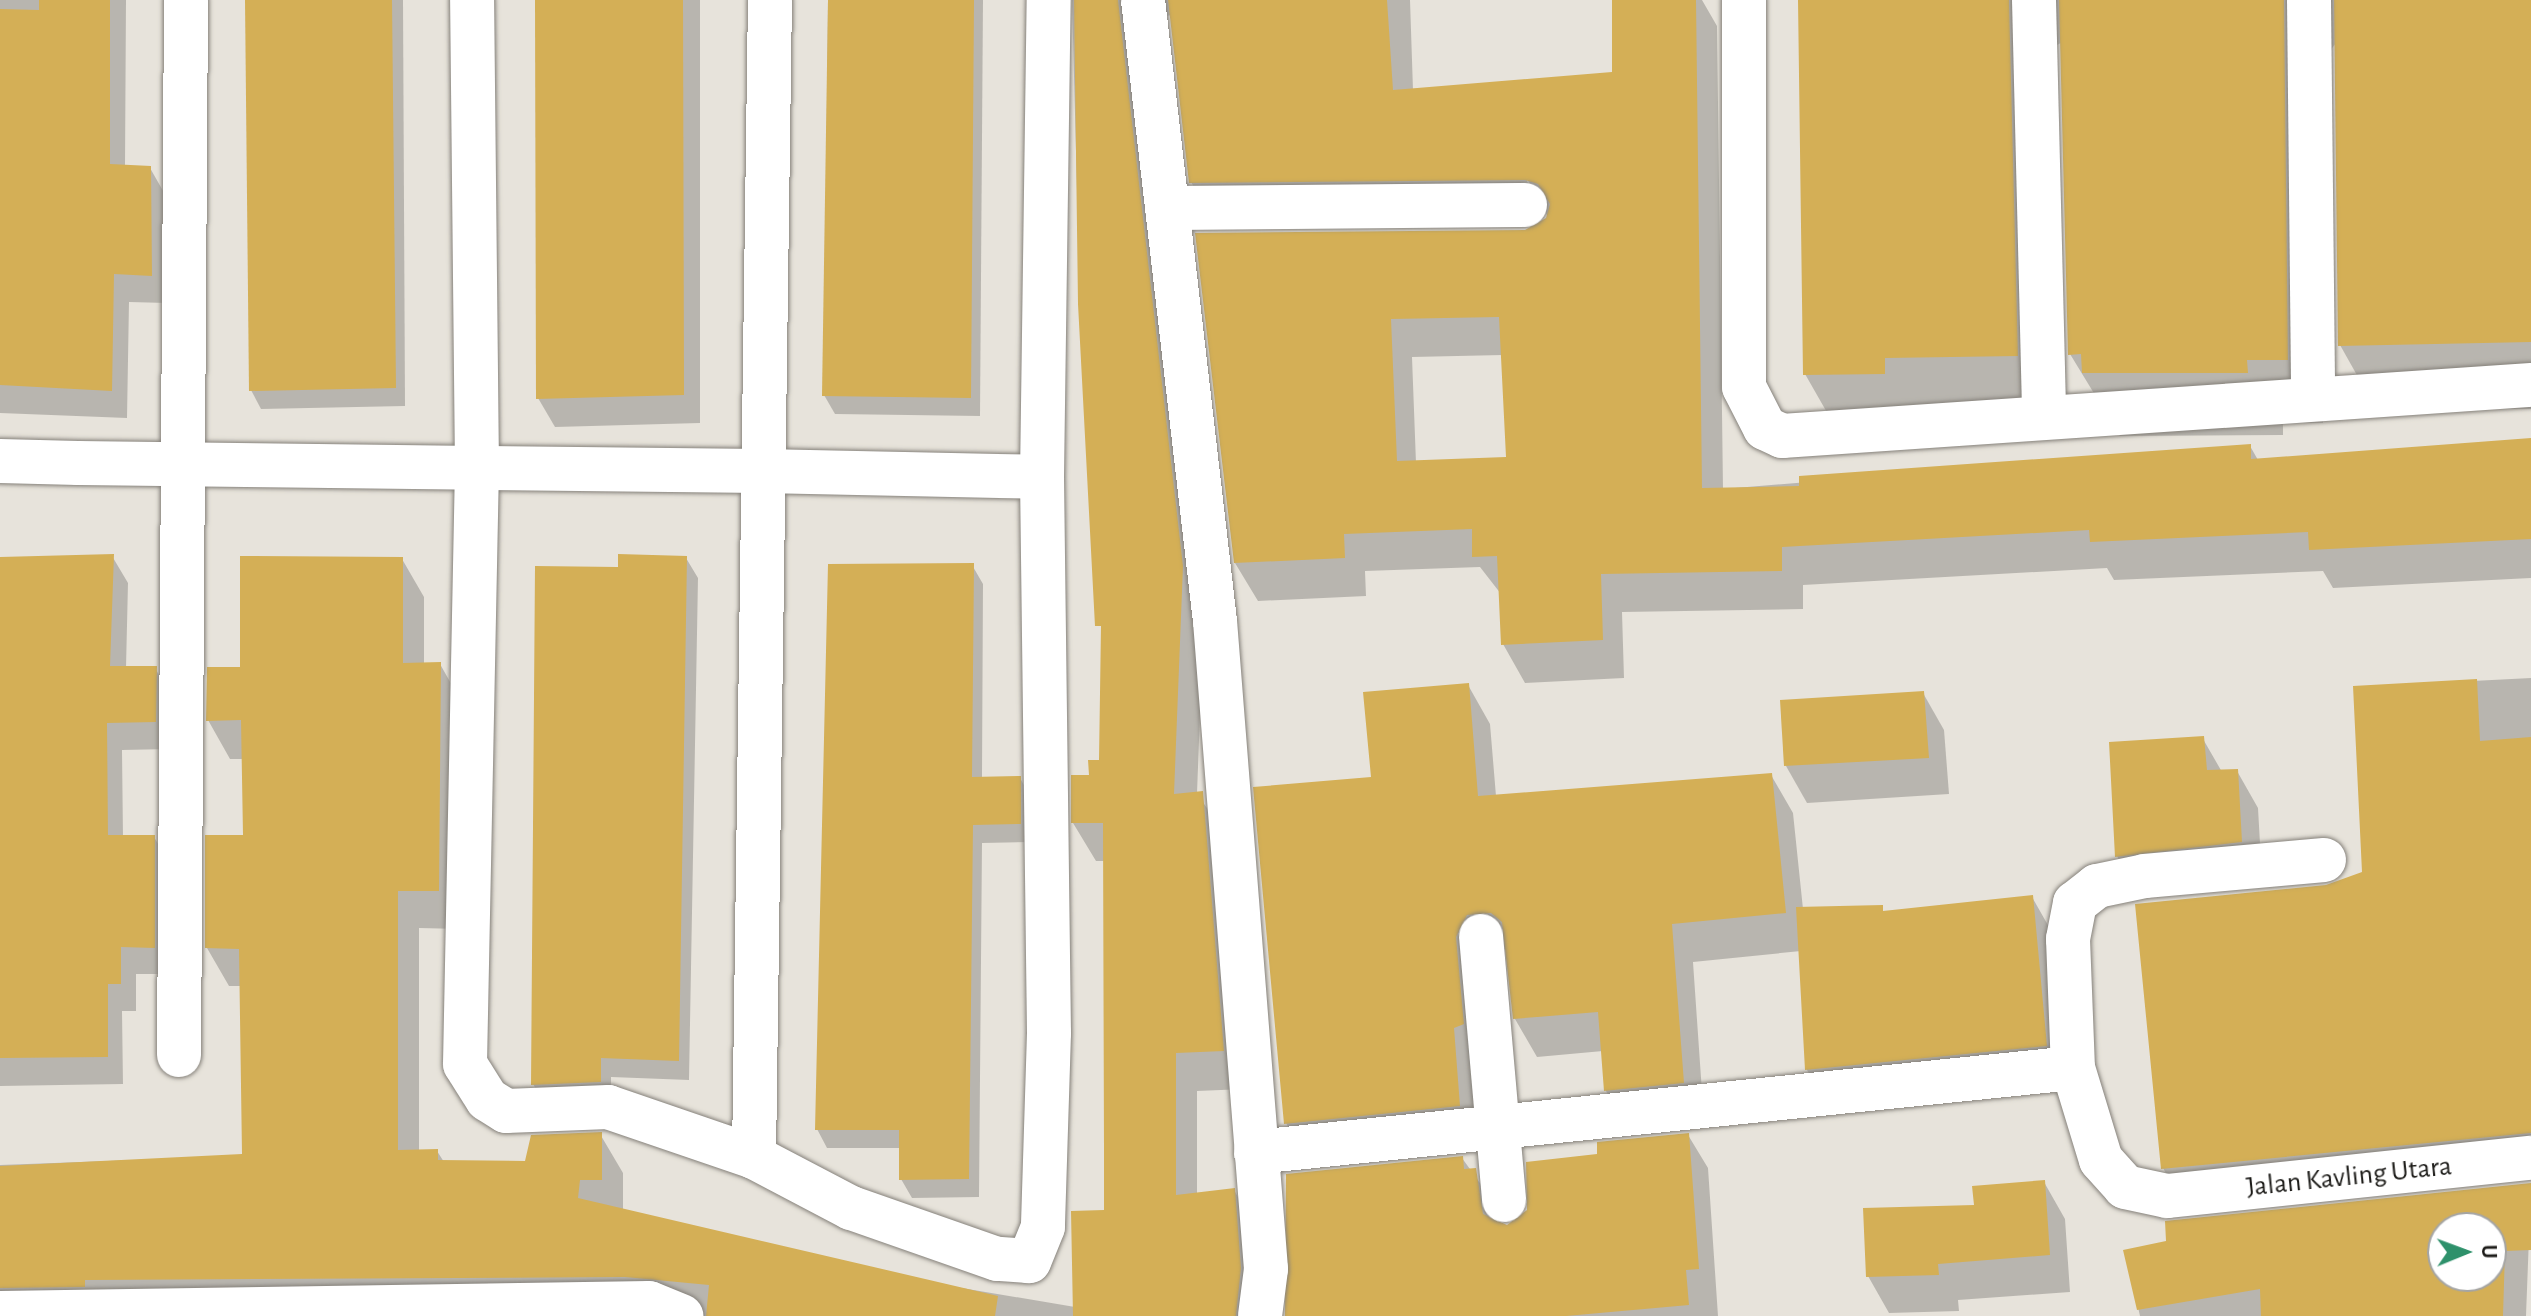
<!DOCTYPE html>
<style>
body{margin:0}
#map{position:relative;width:2531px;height:1316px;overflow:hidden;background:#e7e3db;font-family:"Alegreya Sans",sans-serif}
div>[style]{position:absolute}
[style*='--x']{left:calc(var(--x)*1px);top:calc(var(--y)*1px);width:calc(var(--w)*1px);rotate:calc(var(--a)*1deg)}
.shadow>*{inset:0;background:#0003}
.building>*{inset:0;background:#d4af56}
.roads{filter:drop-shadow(0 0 2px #85817a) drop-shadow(0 0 2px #85817a)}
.minor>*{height:44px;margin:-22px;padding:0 22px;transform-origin:22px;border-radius:22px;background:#fff}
span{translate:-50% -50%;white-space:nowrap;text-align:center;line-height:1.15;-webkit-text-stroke:8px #fff;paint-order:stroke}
.street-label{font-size:28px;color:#1c1b18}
.north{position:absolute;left:2427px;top:1212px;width:80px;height:80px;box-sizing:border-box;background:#fff;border:2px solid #a4a4a3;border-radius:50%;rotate:89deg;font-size:22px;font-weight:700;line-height:32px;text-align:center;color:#1c1b18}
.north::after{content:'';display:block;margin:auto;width:28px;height:36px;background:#2e916b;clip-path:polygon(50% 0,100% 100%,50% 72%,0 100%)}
</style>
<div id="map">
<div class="shadow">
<div style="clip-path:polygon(0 0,126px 0,125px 167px,150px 168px,166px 196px,167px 303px,129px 302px,127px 418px,0 413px)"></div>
<div style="clip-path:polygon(247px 0,403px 0,405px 406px,261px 409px,251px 390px)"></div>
<div style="clip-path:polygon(536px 0,700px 0,700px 423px,555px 427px,538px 398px)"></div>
<div style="clip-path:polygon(828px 0,983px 0,980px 416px,835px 414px,824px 395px)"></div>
<div style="clip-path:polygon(evenodd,1072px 0,1410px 0,1413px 90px,1614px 74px,1614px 0,1702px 0,1717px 26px,1723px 489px,2250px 446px,2258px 460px,2531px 440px,2531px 578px,2333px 588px,2323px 571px,2114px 580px,2107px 568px,1803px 585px,1803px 609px,1622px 612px,1624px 678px,1525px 683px,1503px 644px,1501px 594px,1480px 567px,1365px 571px,1366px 596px,1258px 601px,1235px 563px,1197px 235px,1526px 232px,1548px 217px,1522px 170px,1544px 218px,1214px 221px,1191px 182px,1172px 15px,1149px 19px,1204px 606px,1197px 794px,1224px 832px,1245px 1089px,1197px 1091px,1197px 1195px,1234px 1190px,1256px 1229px,1261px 1316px,0 1316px,0 1165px,244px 1156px,242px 986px,229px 986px,207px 948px,245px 837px,244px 759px,230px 759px,208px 720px,242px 669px,402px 559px,424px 597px,424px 665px,440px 664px,462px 703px,460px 929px,419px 928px,419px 1151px,437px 1151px,444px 1162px,526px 1163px,600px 1134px,623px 1173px,623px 1210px,932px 1283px,1075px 1307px,1106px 1212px,1105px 861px,1096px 861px,1073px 823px,1101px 762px,1103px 636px,1080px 304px,1072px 0,1503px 355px,1508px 459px,1416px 463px,1412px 357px,1503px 355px)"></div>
<div style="clip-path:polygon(1800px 0,2531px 0,2531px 409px,2376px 409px,2340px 345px,2336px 43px,2319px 65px,2323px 423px,2283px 423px,2283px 435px,2120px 436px,2070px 354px,2062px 42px,2048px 51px,2053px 418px,1841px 437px,1805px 374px)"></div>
<div style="clip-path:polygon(112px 556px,128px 583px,126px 668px,155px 668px,171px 696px,171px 749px,122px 750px,123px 837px,154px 837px,170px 864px,169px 974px,136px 974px,136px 1011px,122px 1011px,123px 1084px,0 1086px,0 558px)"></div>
<div style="clip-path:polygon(686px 558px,698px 578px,689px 1080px,611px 1077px,611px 1102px,545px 1104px,533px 1084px)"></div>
<div style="clip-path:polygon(972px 565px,983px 584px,982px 778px,1020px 778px,1030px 796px,1031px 842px,982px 843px,979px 1197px,912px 1198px,901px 1179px,901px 1148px,827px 1148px,817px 1129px)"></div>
<div style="clip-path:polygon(2531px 678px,2531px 1173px,2185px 1207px,2163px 1168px,2327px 887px,2364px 873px,2355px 687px)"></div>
<div style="clip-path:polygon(1468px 685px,1490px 724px,1496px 796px,1771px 775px,1793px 813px,1803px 909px,1885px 913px,2032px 897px,2057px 941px,2071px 1089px,1833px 1114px,1807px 1070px,1801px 951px,1693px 962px,1704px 1121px,1628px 1129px,1606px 1091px,1603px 1051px,1537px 1057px,1515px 1019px,1509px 950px,1501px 949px,1480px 1144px,1308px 1162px,1286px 1123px,1373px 779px)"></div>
<div style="clip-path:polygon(1923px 693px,1944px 730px,1949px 794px,1807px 803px,1786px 766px,1782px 701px)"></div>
<div style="clip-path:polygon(2203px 739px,2222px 772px,2237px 771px,2258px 808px,2262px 879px,2138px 893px,2117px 856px)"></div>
<div style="clip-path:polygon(1688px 1135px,1708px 1168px,1718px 1316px,1287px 1316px,1462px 1158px,1495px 1204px,1497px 1223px,1507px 1227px,1599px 1155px)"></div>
<div style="clip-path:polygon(2044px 1182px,2065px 1219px,2070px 1292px,1958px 1300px,1959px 1311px,1889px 1313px,1868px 1276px,1976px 1206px)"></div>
<div style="clip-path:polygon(evenodd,2531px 1185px,2526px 1316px,2140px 1316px,2125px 1251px,2531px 1185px,2443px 1228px,2491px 1228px,2491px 1276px,2443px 1276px,2443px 1228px)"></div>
</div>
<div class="building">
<div style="clip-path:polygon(39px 0,110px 0,110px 164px,151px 166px,152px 276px,114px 274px,112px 391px,0 385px,0 9px,39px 10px)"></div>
<div style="clip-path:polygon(245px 0,392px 0,396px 388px,249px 391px)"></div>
<div style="clip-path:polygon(535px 0,683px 0,684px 395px,536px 399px)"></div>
<div style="clip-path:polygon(828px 0,974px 0,971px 398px,822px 396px)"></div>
<div style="clip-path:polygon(1074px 0,1118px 0,1183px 566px,1174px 794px,1203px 791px,1224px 1051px,1176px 1053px,1176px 1195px,1235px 1188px,1241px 1268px,1236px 1316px,1073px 1316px,1071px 1211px,1104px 1210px,1104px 1152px,1103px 823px,1071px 823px,1071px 775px,1089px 775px,1088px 760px,1099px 760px,1101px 626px,1095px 626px,1078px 304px)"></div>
<div style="clip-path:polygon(evenodd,1168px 0,1387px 0,1393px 90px,1612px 72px,1612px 0,1696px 0,1702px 488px,1799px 486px,1799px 476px,2251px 444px,2251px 459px,2531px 438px,2531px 539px,2309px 550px,2308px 532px,2090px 542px,2089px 530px,1782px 547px,1782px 571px,1601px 574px,1603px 640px,1501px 645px,1497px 556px,1472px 557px,1472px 529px,1344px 534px,1345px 558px,1234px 563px,1195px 233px,1525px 230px,1546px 218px,1550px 204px,1538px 184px,1525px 180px,1189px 183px,1168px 0,1499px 317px,1506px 457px,1397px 461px,1391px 319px,1499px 317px)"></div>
<div style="clip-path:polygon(1798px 0,2009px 0,2018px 356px,1885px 358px,1885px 374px,1803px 375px)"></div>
<div style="clip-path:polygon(2059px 0,2284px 0,2288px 360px,2247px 360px,2248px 373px,2082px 373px,2081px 354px,2068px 355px)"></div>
<div style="clip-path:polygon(2334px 0,2531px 0,2531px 342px,2338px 346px)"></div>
<div style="clip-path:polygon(114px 554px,110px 666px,157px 666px,156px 722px,107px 723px,108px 835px,155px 835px,155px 948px,121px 947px,121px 984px,108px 984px,108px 1057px,0 1058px,0 557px)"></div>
<div style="clip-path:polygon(618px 554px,687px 556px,679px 1061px,601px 1058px,601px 1082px,531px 1085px,535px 566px,618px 567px)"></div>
<div style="clip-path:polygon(240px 556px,403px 557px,403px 663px,441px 662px,439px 891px,398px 891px,398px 1150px,438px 1149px,438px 1160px,525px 1161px,531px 1135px,602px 1132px,602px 1180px,580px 1180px,578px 1198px,998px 1296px,995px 1316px,706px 1316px,709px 1285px,625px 1277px,85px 1280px,85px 1287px,0 1288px,0 1166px,242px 1154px,239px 949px,205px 948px,205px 835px,243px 835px,241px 720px,206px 721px,207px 667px,240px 667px)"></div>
<div style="clip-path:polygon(974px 563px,972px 777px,1021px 776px,1021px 824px,973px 825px,969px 1179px,899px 1180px,899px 1130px,815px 1130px,828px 564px)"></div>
<div style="clip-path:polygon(2477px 679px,2480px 741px,2531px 737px,2531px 1133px,2161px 1169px,2135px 904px,2326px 885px,2362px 872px,2353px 686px)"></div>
<div style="clip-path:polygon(1469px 683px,1478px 796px,1772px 773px,1786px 913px,1672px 924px,1684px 1083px,1604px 1091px,1598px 1012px,1513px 1019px,1502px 922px,1491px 913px,1467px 915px,1456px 937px,1464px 1024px,1454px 1028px,1460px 1106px,1284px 1124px,1253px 787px,1371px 777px,1363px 692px)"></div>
<div style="clip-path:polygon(1924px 691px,1929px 758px,1784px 766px,1780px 700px)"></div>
<div style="clip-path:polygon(2204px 736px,2207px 770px,2238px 769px,2242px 842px,2115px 857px,2109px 742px)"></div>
<div style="clip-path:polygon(2033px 895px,2047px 1046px,1805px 1070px,1796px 907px,1883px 905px,1883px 911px)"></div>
<div style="clip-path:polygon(1689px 1133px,1699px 1269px,1686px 1270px,1689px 1305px,1566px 1316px,1285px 1316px,1286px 1174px,1463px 1156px,1464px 1169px,1476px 1168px,1483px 1214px,1507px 1225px,1527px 1210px,1526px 1162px,1597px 1154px,1597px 1142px)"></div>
<div style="clip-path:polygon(2045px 1180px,2050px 1255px,1938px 1264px,1939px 1275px,1866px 1277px,1863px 1208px,1974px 1205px,1972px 1186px)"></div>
<div style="clip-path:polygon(evenodd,2531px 1183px,2531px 1250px,2505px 1251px,2503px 1316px,2261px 1316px,2260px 1289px,2137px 1310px,2123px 1250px,2166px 1241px,2165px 1221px,2531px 1183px,2443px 1228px,2491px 1228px,2491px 1276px,2443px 1276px,2443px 1228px)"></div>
</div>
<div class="roads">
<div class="minor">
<div style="--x:1143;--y:0;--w:625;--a:83.39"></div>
<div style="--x:1215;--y:621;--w:650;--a:85.5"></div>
<div style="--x:1266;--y:1269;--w:47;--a:97.3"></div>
<div style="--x:1744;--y:0;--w:387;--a:90"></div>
<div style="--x:1744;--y:387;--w:46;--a:62.9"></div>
<div style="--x:1765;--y:428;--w:19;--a:25"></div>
<div style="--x:1782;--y:436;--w:751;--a:-3.9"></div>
<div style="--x:2034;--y:0;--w:415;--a:88.6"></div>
<div style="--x:2309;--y:0;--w:396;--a:89.4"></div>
<div style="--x:1167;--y:208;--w:358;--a:-0.5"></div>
<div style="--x:0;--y:461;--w:78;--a:1.5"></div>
<div style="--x:78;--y:463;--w:399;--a:0.7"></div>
<div style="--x:477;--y:468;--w:285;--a:0.6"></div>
<div style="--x:762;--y:471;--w:280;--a:1.2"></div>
<div style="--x:1042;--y:477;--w:556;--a:89.28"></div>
<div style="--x:1049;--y:1033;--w:194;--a:91.8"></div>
<div style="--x:1043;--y:1227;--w:37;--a:112"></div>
<div style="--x:1029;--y:1261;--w:32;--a:-176"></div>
<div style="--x:997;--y:1259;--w:155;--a:-160.7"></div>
<div style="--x:851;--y:1208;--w:110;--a:-152.3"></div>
<div style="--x:754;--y:1157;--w:154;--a:-161.1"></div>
<div style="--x:608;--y:1107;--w:102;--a:177.8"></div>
<div style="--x:506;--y:1111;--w:22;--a:-148"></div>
<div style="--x:487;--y:1099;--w:41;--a:-122.2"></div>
<div style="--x:465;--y:1064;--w:596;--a:-88.85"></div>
<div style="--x:477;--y:468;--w:468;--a:-90.6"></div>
<div style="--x:1042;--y:477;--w:477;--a:-89.2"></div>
<div style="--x:2324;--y:860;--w:180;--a:174.9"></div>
<div style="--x:2145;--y:876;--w:49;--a:168.2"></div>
<div style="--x:2097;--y:886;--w:28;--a:142"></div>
<div style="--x:2075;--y:903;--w:37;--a:101"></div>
<div style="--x:2068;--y:939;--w:129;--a:87.8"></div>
<div style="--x:2073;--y:1068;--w:96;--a:73.1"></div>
<div style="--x:2101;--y:1160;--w:36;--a:48"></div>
<div style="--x:2125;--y:1187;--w:43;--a:12.1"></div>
<div style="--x:2167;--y:1196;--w:366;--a:-6"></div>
<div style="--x:1481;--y:936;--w:265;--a:85"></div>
<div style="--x:179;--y:1055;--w:1055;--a:-89.62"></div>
<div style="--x:1256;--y:1152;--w:821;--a:-5.87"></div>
<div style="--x:754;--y:1157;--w:1157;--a:-89.21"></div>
<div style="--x:0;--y:1313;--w:649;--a:-0.88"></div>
<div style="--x:649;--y:1303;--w:35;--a:22"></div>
</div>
</div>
<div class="street-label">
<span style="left:2349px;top:1177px;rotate:-6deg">Jalan Kavling Utara</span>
</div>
<div class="north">U</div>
</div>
